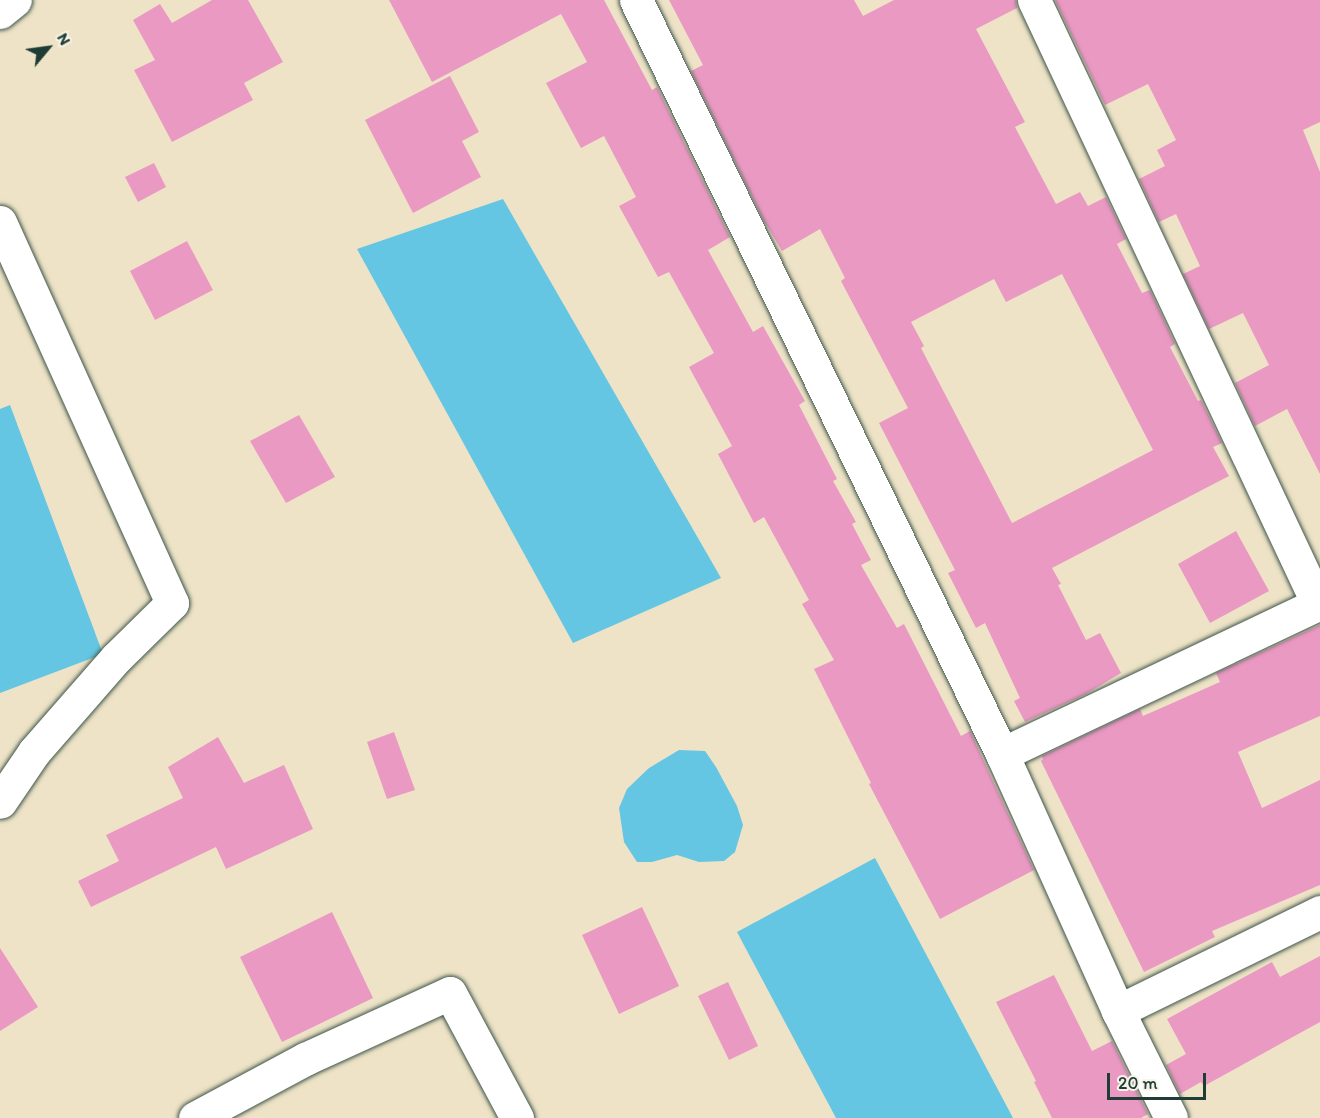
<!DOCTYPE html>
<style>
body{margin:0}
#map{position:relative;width:1320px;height:1118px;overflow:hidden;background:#eee3c7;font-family:Itim,sans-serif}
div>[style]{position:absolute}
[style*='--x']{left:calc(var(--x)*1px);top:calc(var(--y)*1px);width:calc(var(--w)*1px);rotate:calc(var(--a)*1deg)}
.water>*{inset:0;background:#64c6e2}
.building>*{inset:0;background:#ea99c3}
.roads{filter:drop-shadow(0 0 2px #3e564a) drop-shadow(0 0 2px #3e564a)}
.minor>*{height:33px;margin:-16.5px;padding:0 16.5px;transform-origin:16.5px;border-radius:16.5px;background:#fff}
span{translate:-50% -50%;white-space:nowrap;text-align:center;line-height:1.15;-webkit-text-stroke:6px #f7f3e8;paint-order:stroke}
.north{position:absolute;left:18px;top:18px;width:60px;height:60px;-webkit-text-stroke:4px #f7f3e8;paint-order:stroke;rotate:61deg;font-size:16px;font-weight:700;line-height:24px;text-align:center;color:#1f3d34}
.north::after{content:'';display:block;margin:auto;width:21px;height:27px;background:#1f3d34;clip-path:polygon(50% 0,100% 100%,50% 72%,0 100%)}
.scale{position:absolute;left:1107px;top:1073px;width:99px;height:27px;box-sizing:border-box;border:3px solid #1f3d34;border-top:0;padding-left:8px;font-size:18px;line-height:21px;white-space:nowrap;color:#1f3d34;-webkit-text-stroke:4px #f7f3e8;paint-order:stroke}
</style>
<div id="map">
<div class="water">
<div style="clip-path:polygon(503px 199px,721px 578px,573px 643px,357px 249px)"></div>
<div style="clip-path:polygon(10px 405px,103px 654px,0 693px,0 409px)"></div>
<div style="clip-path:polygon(679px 750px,705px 751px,716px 767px,737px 806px,743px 825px,735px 852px,724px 861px,699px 862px,677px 855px,652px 862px,637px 862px,624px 842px,619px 808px,627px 789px,649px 768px)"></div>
<div style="clip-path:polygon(875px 858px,1013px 1118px,836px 1118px,737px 932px)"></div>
</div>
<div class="building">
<div style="clip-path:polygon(212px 0,248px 0,283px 62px,244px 83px,253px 100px,172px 142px,134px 70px,155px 60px,133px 20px,160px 4px,172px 23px)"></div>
<div style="clip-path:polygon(389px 0,604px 0,652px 90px,657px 87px,730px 237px,708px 250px,753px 332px,763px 326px,805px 401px,799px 405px,837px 479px,833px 481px,856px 522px,852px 524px,871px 560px,861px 565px,897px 628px,904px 624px,961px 736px,970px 731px,1034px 870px,940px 919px,869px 784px,871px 783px,814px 669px,834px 660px,802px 604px,809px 600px,764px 517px,754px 523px,718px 454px,732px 446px,689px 367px,714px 353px,669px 272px,658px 277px,619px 206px,636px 197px,604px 136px,581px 148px,546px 83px,587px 62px,561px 14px,432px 82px)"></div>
<div style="clip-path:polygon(evenodd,669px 0,854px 0,863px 16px,894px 0,1016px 0,1017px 8px,976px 29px,1025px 122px,1015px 127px,1056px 204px,1080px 192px,1088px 206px,1106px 197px,1126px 239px,1117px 244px,1142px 293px,1150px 290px,1175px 344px,1170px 347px,1198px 401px,1201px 400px,1222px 443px,1213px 447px,1229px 476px,1052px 568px,1061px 584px,1058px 585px,1086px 640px,1100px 633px,1121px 673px,1086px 694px,1025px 722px,1014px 701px,1020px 698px,985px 623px,976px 628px,948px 573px,955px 570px,879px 423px,908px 408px,841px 281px,845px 278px,820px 229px,782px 251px,763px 219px,691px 71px,703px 65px,669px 0,1062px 274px,1153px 450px,1012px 523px,921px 348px,924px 346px,911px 322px,994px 279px,1006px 302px,1062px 274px)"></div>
<div style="clip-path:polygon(1055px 0,1320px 0,1320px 122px,1303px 130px,1320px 172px,1320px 474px,1287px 409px,1255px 426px,1235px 383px,1269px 365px,1243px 313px,1209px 329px,1183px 274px,1200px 266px,1176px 214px,1159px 222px,1139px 179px,1165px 166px,1157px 150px,1176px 140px,1148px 84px,1105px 105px)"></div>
<div style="clip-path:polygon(450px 76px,479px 132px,462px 141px,481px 177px,413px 213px,365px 120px)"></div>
<div style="clip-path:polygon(154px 163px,166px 187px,138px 202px,125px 177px)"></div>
<div style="clip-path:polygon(187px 241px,213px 290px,155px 320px,130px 271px)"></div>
<div style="clip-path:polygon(299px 415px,335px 477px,286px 503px,250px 441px)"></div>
<div style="clip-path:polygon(1236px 531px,1269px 591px,1210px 623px,1178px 564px)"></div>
<div style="clip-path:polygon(1320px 625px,1320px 716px,1238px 752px,1262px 808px,1320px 780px,1320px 885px,1212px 931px,1215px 937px,1144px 972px,1041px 761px,1043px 759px,1042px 756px,1140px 709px,1143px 716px,1220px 682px,1216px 673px)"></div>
<div style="clip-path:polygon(394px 732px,415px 790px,387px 799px,367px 742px)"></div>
<div style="clip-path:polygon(218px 737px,244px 783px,284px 765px,313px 829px,226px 869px,216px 847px,91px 907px,78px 881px,119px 861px,106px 835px,183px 798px,168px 767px)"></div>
<div style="clip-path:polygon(642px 907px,679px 986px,619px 1014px,582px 935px)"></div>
<div style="clip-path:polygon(332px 912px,373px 998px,282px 1042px,240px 957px)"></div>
<div style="clip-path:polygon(0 948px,38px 1007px,0 1031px)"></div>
<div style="clip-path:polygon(1320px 956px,1320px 1022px,1204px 1086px,1201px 1082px,1180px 1094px,1166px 1065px,1186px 1054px,1167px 1019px,1272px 962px,1280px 977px)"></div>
<div style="clip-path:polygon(1054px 975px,1092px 1051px,1112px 1041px,1148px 1114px,1141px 1118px,1052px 1118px,1034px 1082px,1036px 1081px,996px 1002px)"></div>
<div style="clip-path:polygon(728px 982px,758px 1046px,729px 1060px,698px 996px)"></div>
</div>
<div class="roads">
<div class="minor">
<div style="--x:636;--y:0;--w:838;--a:64.11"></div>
<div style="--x:1002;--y:754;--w:282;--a:65.7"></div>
<div style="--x:1118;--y:1011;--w:119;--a:63.6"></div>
<div style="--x:1034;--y:0;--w:667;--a:64.82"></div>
<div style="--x:0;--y:12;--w:19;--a:-39"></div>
<div style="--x:0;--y:222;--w:418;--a:65.7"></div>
<div style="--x:172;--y:603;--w:78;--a:135.5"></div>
<div style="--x:116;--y:658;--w:125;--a:131.1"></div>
<div style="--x:34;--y:752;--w:60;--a:124.2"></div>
<div style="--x:1002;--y:754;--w:352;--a:-25.4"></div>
<div style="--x:1118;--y:1011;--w:225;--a:-26.1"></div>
<div style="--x:195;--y:1118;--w:125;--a:-28.2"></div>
<div style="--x:305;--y:1059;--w:159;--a:-24.5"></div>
<div style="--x:450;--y:993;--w:142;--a:61.8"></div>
</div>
</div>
<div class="north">N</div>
<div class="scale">20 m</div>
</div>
